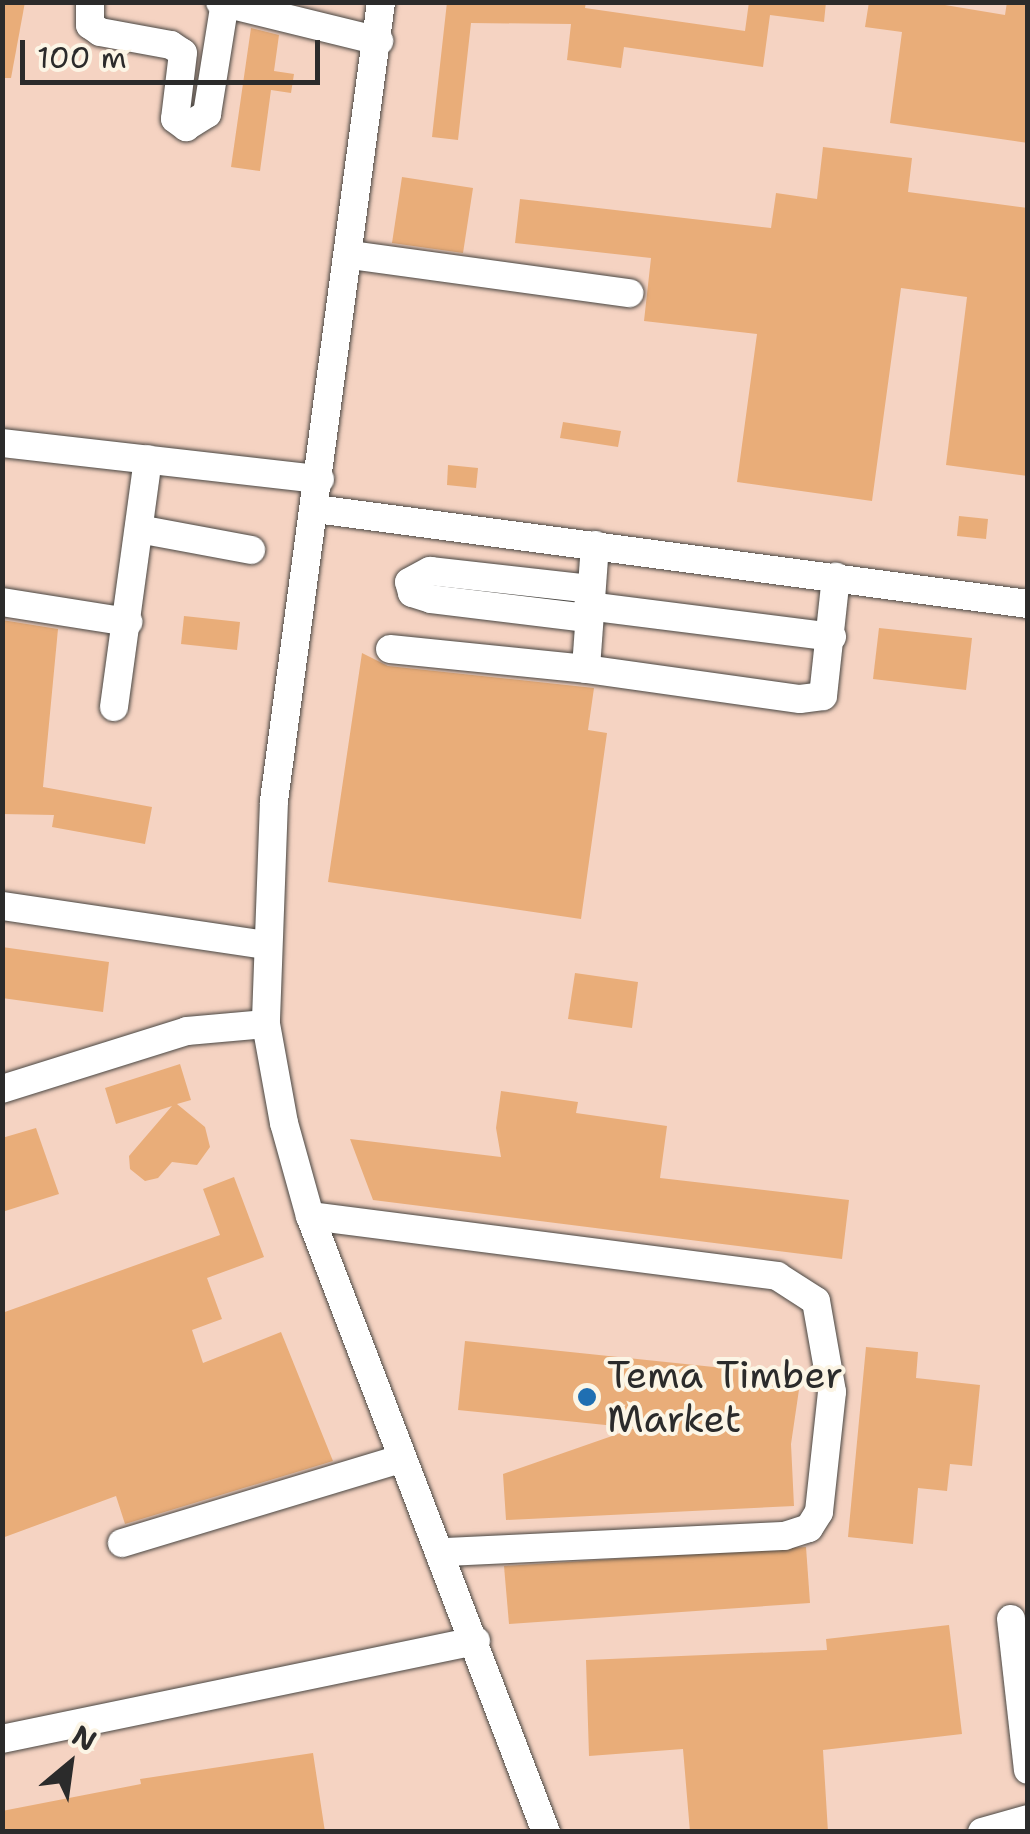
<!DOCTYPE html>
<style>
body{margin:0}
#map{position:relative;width:1030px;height:1834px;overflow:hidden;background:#f5e1c6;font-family:"Shantell Sans",sans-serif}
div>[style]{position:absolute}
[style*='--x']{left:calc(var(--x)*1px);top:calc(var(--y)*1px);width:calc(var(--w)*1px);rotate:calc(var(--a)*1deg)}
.built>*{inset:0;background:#f5d3c2}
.building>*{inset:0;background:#e9ad79}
.roads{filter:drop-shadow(0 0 2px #494642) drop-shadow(0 0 2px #494642)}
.minor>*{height:28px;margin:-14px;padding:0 14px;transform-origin:14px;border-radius:14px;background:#fff}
.dots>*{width:28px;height:28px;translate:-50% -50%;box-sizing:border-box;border:5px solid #fcf5e5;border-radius:50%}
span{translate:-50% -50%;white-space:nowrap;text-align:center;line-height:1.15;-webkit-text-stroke:8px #fcf5e5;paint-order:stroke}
.poi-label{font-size:38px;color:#2b2b2b}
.left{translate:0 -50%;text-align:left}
.frame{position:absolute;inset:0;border:5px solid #2b2b2b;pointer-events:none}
.north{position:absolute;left:20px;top:1714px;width:100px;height:100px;-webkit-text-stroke:8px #fcf5e5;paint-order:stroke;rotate:29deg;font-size:28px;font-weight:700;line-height:40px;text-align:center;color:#2b2b2b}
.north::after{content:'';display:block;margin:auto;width:35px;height:45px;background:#2b2b2b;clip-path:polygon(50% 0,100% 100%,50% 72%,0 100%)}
.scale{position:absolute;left:20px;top:40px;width:300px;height:45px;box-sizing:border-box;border:5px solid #2b2b2b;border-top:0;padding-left:12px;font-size:30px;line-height:35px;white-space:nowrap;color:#2b2b2b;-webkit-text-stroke:8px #fcf5e5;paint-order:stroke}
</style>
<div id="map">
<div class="built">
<div style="clip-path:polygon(3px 3px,1027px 3px,1027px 1831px,3px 1832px)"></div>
</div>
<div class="building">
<div style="clip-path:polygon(2px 2px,25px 2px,11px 78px,2px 78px)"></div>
<div style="clip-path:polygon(447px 2px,586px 2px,585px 8px,745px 31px,749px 2px,826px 2px,824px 22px,770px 15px,763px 67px,624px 47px,621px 68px,567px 60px,571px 24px,471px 23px,458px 140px,432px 137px)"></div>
<div style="clip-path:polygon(869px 2px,927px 2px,1005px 15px,1007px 2px,1028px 2px,1028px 143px,890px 123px,902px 32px,865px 27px)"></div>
<div style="clip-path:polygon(251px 28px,279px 35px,274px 71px,294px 74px,291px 93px,271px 90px,260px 171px,231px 167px)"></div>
<div style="clip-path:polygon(823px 147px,912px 158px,908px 192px,1028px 208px,1028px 476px,946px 465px,967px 297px,901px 288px,872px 501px,737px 482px,757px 334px,644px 321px,651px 258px,515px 243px,520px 199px,771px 228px,776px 193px,817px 199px)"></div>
<div style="clip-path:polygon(402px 177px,473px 188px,463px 253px,392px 243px)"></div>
<div style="clip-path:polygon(563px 422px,621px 431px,618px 447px,560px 438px)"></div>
<div style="clip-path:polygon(448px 465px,478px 468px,476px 488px,447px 485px)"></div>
<div style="clip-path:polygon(959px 516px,988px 519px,986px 539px,957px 536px)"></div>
<div style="clip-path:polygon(184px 616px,240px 622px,237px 650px,181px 644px)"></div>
<div style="clip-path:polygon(2px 620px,58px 629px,43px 787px,152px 807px,145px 844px,52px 827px,54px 815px,2px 814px)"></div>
<div style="clip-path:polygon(879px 628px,972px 638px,966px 690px,873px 679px)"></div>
<div style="clip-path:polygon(362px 653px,388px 666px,594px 688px,588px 730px,607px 733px,581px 919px,328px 882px)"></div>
<div style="clip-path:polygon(2px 947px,109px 962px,103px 1012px,2px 998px)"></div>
<div style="clip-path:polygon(575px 973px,638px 982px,632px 1028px,568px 1019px)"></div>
<div style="clip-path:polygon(180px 1064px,191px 1100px,177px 1104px,205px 1127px,210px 1147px,197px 1165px,172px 1162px,158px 1178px,145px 1181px,130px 1169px,129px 1156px,172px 1106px,116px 1124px,105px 1088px)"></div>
<div style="clip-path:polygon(501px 1091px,578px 1102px,576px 1113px,667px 1126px,660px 1178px,849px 1200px,842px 1259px,373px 1200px,350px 1139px,501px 1157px,496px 1128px)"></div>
<div style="clip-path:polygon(36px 1128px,59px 1194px,2px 1212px,2px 1138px)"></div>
<div style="clip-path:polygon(234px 1177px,264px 1257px,207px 1278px,222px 1319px,192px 1330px,203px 1363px,281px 1332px,333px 1461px,125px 1524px,116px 1496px,2px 1538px,2px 1313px,220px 1235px,203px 1189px)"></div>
<div style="clip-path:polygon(465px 1341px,801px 1376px,791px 1444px,794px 1506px,506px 1520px,503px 1474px,635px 1428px,458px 1410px)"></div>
<div style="clip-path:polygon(866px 1347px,918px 1352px,916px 1378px,980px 1385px,972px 1466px,950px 1464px,947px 1491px,918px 1488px,913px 1544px,848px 1537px)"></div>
<div style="clip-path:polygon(806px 1547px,810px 1603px,509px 1624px,504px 1566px)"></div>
<div style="clip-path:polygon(949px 1625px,962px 1734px,823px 1750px,828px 1832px,690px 1832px,683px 1749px,589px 1756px,586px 1660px,827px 1650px,826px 1639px)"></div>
<div style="clip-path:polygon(313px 1753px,325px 1832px,2px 1832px,2px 1811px,141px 1784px,140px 1779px)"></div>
</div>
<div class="roads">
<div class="minor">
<div style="--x:90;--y:2;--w:23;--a:90"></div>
<div style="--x:90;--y:25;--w:12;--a:35"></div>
<div style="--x:100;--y:32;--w:72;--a:10.4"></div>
<div style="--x:171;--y:45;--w:14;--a:34"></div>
<div style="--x:183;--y:53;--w:66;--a:96.9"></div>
<div style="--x:175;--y:119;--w:14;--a:36"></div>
<div style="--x:186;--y:127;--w:25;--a:-32"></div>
<div style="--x:207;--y:114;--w:113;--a:-80.9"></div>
<div style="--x:220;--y:2;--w:164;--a:13.8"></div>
<div style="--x:381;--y:2;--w:806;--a:97.63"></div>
<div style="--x:274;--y:801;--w:223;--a:92.1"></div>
<div style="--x:266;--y:1024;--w:101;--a:79.7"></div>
<div style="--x:284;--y:1123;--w:97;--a:74.4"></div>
<div style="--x:310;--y:1216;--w:660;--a:69.04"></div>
<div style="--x:351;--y:255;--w:281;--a:7.8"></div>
<div style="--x:2;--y:443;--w:320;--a:6.5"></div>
<div style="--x:316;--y:509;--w:718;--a:7.6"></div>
<div style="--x:139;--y:529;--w:114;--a:10.6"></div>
<div style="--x:595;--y:545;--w:124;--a:94.2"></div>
<div style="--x:586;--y:669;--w:216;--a:8"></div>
<div style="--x:800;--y:699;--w:23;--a:-7"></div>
<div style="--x:823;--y:696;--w:120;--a:-83.8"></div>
<div style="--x:2;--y:602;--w:128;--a:9"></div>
<div style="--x:588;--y:606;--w:246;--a:7.2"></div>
<div style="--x:587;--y:618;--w:157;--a:-173.1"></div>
<div style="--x:431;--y:599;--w:20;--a:-162"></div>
<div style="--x:412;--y:593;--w:11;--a:-105"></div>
<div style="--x:409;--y:582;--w:24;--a:-28"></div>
<div style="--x:430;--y:571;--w:161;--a:6.4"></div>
<div style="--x:390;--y:649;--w:197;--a:5.8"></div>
<div style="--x:114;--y:707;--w:250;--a:-82.2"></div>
<div style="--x:2;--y:906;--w:267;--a:8.4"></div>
<div style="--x:2;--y:1089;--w:194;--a:-17.4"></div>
<div style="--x:187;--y:1031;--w:79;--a:-5.1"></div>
<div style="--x:310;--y:1216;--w:471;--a:7.3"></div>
<div style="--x:777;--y:1276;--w:46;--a:32.7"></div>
<div style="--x:816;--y:1301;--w:92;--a:80"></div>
<div style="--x:832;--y:1392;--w:121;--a:96.2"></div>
<div style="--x:819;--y:1512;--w:19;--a:122"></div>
<div style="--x:809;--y:1528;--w:26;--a:162"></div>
<div style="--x:784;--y:1536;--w:345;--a:177.3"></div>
<div style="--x:122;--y:1543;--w:291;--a:-16.8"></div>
<div style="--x:1011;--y:1619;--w:152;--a:83.6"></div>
<div style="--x:2;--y:1739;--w:484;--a:-11.7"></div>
<div style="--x:982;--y:1832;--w:48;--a:-15.8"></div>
</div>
</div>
<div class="dots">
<div style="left:587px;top:1397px;background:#1f6fb2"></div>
</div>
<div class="poi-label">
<span class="left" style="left:607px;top:1397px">Tema Timber<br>Market</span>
</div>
<div class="frame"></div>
<div class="north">N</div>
<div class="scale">100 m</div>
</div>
